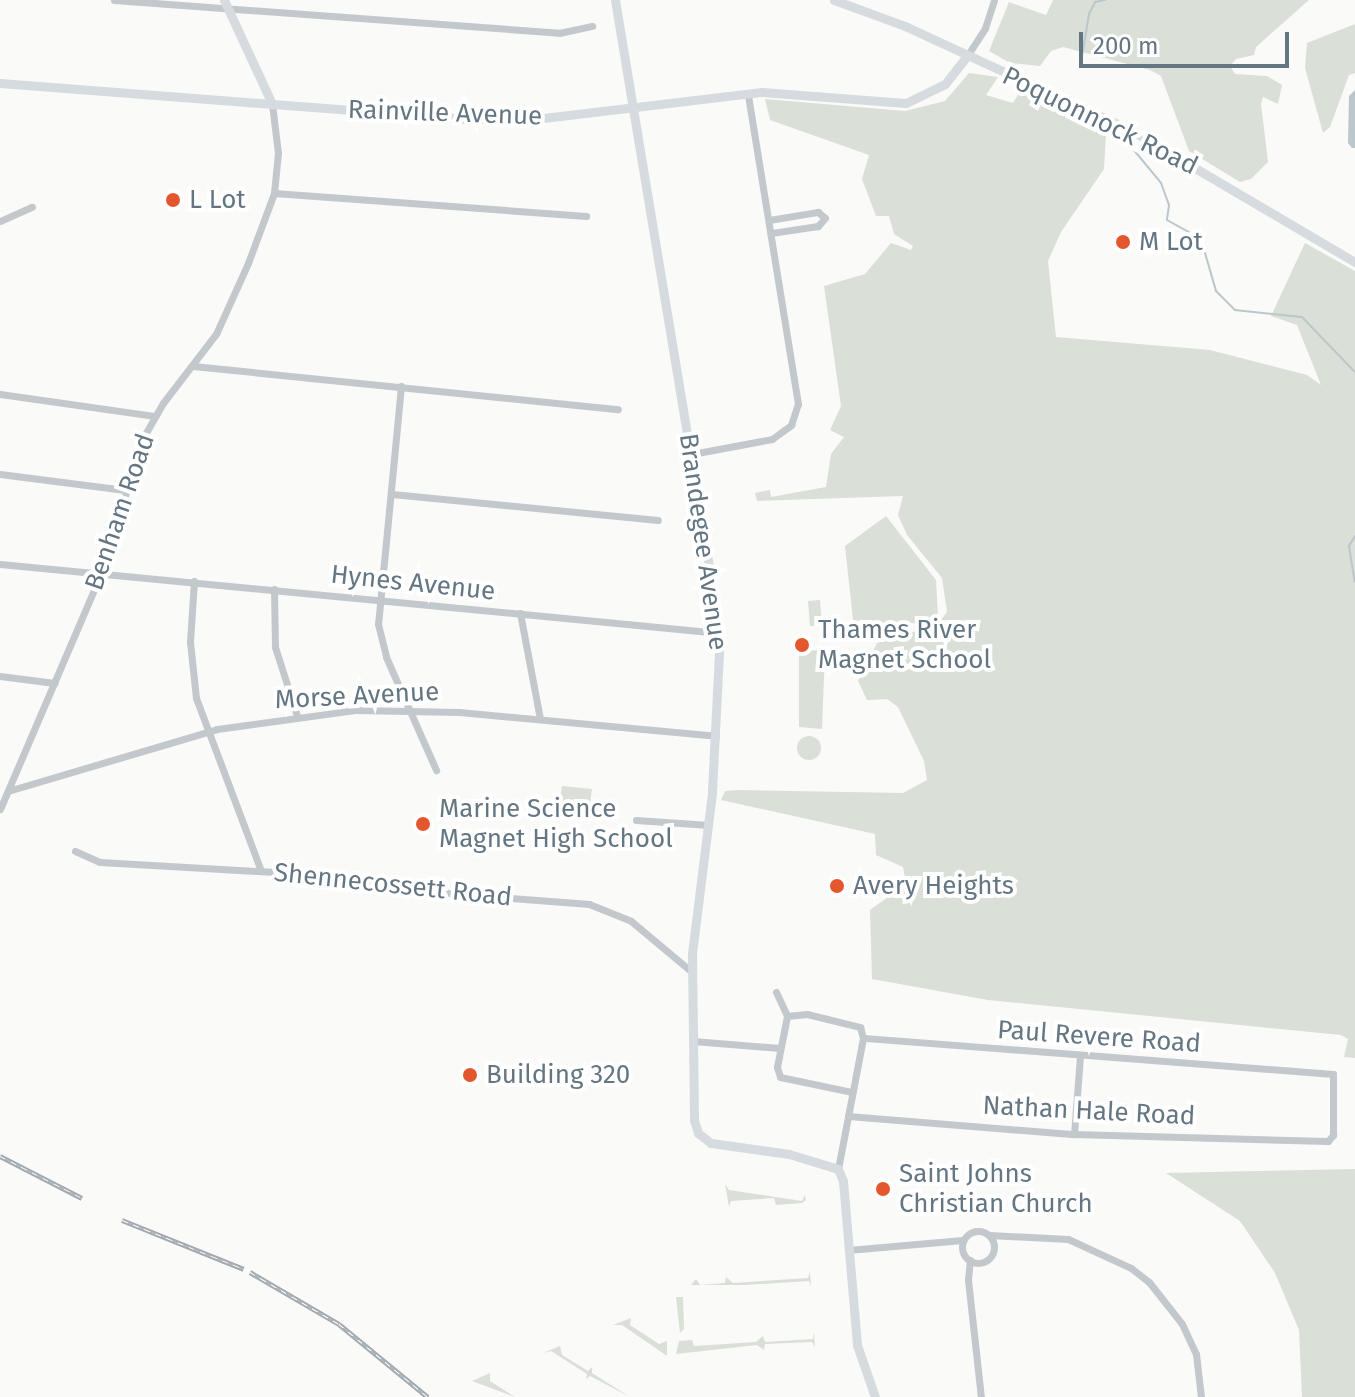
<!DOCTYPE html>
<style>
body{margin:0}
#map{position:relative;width:1355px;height:1397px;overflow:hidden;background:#fafaf8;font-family:"Fira Sans",sans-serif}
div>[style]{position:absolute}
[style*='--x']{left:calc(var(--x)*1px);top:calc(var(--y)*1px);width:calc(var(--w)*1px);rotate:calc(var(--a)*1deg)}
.green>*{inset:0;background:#dadfd7}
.round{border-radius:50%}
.water>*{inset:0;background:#bbc7cb}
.stream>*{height:2px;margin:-1px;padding:0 1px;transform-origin:1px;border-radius:1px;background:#bbc7cb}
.street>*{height:7px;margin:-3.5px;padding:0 3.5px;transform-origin:3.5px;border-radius:3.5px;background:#c3c8cc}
.street>.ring{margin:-3.5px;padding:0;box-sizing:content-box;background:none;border:7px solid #c3c8cc;border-radius:50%}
.secondary>*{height:9px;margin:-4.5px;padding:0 4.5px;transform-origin:4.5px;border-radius:4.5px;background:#d6dbdf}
.rail>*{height:5px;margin-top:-2.5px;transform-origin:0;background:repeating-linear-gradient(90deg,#fff 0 6px,#a2aab0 0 12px);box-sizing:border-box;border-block:2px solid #a2aab0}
.dots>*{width:22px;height:22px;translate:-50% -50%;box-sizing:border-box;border:4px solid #fff;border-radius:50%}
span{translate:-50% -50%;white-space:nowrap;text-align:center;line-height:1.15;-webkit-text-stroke:8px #fff;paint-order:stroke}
.street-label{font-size:26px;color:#657683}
.poi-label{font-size:26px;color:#657683}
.left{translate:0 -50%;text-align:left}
.scale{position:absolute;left:1079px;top:32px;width:210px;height:36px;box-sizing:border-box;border:4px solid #657683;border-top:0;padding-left:10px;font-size:24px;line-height:28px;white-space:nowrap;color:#657683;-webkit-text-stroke:6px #fff;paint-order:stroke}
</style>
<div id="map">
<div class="green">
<div style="clip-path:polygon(1053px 0,1309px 0,1256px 47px,1254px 55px,1236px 59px,1230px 66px,1235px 74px,1267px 76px,1282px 85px,1278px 104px,1263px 97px,1261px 104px,1268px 162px,1251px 179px,1240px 182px,1189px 151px,1161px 76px,1150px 70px,1063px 47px,1051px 51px,1040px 66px,1010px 63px,989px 51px,1009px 2px,1046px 15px)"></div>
<div style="clip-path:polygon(1355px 24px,1355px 73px,1349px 75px,1330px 127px,1323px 133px,1305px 68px,1307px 43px)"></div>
<div style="clip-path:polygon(969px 73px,998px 77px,986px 95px,1013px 103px,1023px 87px,1083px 115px,1106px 135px,1104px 169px,1061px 232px,1048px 261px,1056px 337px,1210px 350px,1307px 375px,1321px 385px,1297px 325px,1271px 316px,1305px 243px,1355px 271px,1355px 1058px,1344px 1057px,1348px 1039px,1341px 1035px,988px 1000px,872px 979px,870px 910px,906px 884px,903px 867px,876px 855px,875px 834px,721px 800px,725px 791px,739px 790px,903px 793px,927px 780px,924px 761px,898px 707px,887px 699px,867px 700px,858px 681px,877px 643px,938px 624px,947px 612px,942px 578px,907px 535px,898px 515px,903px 496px,757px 501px,755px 493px,770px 490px,771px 497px,826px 487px,831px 454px,844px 437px,830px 430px,841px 406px,824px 286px,865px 274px,891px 243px,911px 250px,913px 246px,894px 234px,889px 216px,876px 216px,862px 179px,869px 155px,770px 120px,765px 99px,905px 111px,945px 101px)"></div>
<div style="clip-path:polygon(886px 516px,936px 580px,938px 617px,865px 635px,854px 629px,845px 546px)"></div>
<div style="clip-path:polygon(820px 600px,822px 626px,810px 626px,808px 601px)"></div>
<div style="clip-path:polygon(825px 650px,822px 729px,799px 727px,799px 651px)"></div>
<div class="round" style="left:797px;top:736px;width:24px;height:24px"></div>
<div style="clip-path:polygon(562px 786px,592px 789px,589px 811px,559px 807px)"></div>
<div style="clip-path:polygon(1355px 1169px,1355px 1397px,1302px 1397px,1299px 1330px,1275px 1273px,1240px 1221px,1166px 1173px)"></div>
<div style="clip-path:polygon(725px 1184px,729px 1190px,802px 1201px,805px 1195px,806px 1200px,802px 1203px,776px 1205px,774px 1198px,731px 1201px,729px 1207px)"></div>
<div style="clip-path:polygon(810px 1272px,811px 1287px,809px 1281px,745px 1285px,691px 1285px,696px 1279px,700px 1285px,725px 1283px,726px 1277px,733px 1283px,808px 1278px)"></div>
<div style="clip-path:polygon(676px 1297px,683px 1297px,684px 1329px,680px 1333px)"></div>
<div style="clip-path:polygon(631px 1318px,630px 1325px,659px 1344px,667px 1341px,667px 1356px,622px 1325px,613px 1325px)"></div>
<div style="clip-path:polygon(814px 1332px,815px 1347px,812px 1342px,765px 1344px,764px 1350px,757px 1345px,676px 1354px,679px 1341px,692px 1340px,694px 1346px,756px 1342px,763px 1336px,765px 1342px,813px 1339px)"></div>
<div style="clip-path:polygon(560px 1346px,562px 1355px,588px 1371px,592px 1367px,592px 1373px,630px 1397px,590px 1376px,586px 1379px,587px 1374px,551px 1351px,543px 1353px)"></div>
<div style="clip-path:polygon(490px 1373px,490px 1381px,515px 1397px,472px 1381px)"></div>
</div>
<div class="water">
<div style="clip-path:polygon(1355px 90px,1355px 148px,1352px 148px,1348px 143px,1349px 96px)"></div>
</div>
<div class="stream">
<div style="--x:1082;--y:56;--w:43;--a:-80.5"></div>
<div style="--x:1089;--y:14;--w:13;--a:-63"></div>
<div style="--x:1095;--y:2;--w:10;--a:-11"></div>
<div style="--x:1123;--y:137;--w:60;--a:50.4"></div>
<div style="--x:1161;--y:183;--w:23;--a:70"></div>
<div style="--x:1169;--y:205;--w:15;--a:98"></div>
<div style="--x:1167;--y:220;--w:39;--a:29"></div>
<div style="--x:1201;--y:239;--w:54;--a:73.9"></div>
<div style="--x:1216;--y:291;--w:27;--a:45"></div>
<div style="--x:1235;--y:310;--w:67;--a:6"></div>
<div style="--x:1302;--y:317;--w:76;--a:46.1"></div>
<div style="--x:1355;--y:536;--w:12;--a:121"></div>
<div style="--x:1349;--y:546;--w:36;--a:81"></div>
</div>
<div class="street">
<div style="--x:114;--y:0;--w:446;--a:4.2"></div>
<div style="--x:559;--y:33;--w:34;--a:-12"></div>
<div style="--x:967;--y:56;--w:33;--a:-57"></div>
<div style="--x:985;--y:28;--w:29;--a:-72"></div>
<div style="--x:274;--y:193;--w:313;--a:4.2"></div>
<div style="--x:769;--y:220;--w:50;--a:-9.3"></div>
<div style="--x:818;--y:212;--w:9;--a:41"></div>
<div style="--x:825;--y:218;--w:11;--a:131"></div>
<div style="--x:818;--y:226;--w:48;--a:171.5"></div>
<div style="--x:0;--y:221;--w:35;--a:-24"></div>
<div style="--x:193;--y:366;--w:427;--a:5.8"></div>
<div style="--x:401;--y:386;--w:239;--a:95.5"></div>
<div style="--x:378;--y:624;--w:34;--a:76"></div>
<div style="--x:386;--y:657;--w:124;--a:66.1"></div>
<div style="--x:0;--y:394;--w:157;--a:8.1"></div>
<div style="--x:692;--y:454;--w:81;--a:-10.6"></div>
<div style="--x:772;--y:439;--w:24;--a:-36"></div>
<div style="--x:791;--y:425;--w:22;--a:-72"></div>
<div style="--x:798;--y:404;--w:314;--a:-99.2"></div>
<div style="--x:0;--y:474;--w:126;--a:7.3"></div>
<div style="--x:392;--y:494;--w:267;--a:5.6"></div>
<div style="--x:0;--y:564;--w:723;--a:5.47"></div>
<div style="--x:194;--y:581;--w:61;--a:93.8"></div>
<div style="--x:190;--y:642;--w:56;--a:83.9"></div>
<div style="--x:196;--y:698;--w:185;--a:69.4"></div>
<div style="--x:274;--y:589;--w:58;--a:89"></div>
<div style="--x:275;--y:647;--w:72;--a:72.3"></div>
<div style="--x:520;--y:613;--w:108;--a:79.3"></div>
<div style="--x:0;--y:676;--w:55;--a:7.3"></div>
<div style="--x:8;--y:791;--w:218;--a:-16.5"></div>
<div style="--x:217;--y:729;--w:139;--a:-7.8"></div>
<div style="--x:355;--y:710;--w:104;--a:1.1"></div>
<div style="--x:459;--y:712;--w:258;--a:5.3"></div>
<div style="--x:0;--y:809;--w:257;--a:-66.8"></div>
<div style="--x:101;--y:573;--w:141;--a:-72.7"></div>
<div style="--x:143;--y:438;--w:40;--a:-60.3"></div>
<div style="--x:163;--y:403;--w:87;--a:-52.5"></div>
<div style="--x:216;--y:334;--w:78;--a:-65.7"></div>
<div style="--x:248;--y:263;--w:75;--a:-69.6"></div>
<div style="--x:274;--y:193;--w:40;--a:-84.3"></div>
<div style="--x:278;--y:153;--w:49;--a:-97"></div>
<div style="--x:636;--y:820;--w:73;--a:3.9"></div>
<div style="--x:75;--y:851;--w:27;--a:24"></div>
<div style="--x:100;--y:862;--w:225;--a:3.3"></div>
<div style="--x:325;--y:875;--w:71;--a:11.3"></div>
<div style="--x:395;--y:889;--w:195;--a:4.4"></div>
<div style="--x:589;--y:904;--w:45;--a:22"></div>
<div style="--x:631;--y:921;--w:80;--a:39.9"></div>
<div style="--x:776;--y:992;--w:26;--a:65"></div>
<div style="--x:787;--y:1016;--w:52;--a:101.1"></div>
<div style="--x:777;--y:1067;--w:10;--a:73"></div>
<div style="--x:780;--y:1077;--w:74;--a:11.8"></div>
<div style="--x:787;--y:1016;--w:20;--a:-6"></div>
<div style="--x:807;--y:1014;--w:55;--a:13.8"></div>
<div style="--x:860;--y:1027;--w:11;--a:75"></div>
<div style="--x:863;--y:1038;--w:133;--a:100.8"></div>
<div style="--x:693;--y:1041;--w:87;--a:4.6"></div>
<div style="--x:848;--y:1116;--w:227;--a:4.6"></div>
<div style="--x:1074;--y:1134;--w:254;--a:1.6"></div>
<div style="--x:1328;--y:1141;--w:8;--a:-50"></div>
<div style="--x:1333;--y:1135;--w:61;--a:-90"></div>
<div style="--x:1333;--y:1074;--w:471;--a:-175.6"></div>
<div style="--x:1074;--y:1134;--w:78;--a:-85.6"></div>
<div class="ring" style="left:962px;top:1231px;width:25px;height:25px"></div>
<div style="--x:989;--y:1235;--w:79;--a:2.9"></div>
<div style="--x:1068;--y:1239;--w:69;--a:24.7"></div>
<div style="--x:1131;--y:1268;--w:23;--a:38"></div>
<div style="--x:1149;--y:1282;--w:53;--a:51.8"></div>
<div style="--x:1182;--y:1324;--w:33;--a:65"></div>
<div style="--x:1196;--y:1354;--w:43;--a:83.4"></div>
<div style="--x:848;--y:1250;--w:115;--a:-5"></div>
<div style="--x:970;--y:1260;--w:20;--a:96"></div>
<div style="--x:968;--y:1280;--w:118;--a:83.7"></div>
</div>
<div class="secondary">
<div style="--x:224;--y:0;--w:115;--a:65.2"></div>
<div style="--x:615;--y:0;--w:642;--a:80.58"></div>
<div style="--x:720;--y:633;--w:160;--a:92.9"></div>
<div style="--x:712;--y:793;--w:162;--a:97.1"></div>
<div style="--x:692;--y:954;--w:166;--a:89.3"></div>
<div style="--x:694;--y:1120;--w:14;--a:73"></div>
<div style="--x:698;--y:1133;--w:16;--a:38"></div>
<div style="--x:711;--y:1143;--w:79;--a:8"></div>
<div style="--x:789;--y:1154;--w:51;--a:17"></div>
<div style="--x:838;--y:1169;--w:13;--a:67"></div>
<div style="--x:843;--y:1181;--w:165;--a:85.1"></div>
<div style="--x:857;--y:1345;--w:55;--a:70.9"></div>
<div style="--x:834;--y:0;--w:76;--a:20.1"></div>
<div style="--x:905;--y:26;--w:252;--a:24.8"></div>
<div style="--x:1134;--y:132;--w:256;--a:30.5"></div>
<div style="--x:0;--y:83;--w:464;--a:4.4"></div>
<div style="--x:463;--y:119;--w:72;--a:0"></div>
<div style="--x:535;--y:119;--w:229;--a:-6.8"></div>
<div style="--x:762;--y:92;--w:144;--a:4.4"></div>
<div style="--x:906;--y:103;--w:43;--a:-26"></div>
<div style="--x:945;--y:84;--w:36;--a:-52"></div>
</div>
<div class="rail">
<div style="--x:0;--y:1156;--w:92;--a:27.1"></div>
<div style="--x:122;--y:1220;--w:131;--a:21.9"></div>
<div style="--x:250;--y:1272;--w:103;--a:30.3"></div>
<div style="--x:339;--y:1324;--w:115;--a:39.4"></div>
</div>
<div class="dots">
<div style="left:173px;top:200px;background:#e4572e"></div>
<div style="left:1123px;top:242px;background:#e4572e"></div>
<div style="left:802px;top:645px;background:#e4572e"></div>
<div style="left:423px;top:824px;background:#e4572e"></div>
<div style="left:837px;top:886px;background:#e4572e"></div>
<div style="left:470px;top:1075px;background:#e4572e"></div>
<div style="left:883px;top:1189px;background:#e4572e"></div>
</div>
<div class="street-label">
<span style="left:445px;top:113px;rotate:2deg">Rainville Avenue</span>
<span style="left:1100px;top:121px;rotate:26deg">Poquonnock Road</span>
<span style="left:120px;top:512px;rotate:-71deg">Benham Road</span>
<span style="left:703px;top:542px;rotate:82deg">Brandegee Avenue</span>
<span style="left:413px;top:583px;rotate:6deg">Hynes Avenue</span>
<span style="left:357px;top:696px;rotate:-3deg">Morse Avenue</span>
<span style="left:393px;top:885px;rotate:6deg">Shennecossett Road</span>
<span style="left:1099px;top:1037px;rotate:4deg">Paul Revere Road</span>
<span style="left:1089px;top:1111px;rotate:3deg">Nathan Hale Road</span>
</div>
<div class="poi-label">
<span class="left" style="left:189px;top:200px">L Lot</span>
<span class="left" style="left:1139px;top:242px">M Lot</span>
<span class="left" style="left:818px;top:645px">Thames River<br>Magnet School</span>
<span class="left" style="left:439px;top:824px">Marine Science<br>Magnet High School</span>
<span class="left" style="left:853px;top:886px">Avery Heights</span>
<span class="left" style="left:486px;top:1075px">Building 320</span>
<span class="left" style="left:899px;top:1189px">Saint Johns<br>Christian Church</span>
</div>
<div class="scale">200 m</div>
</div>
